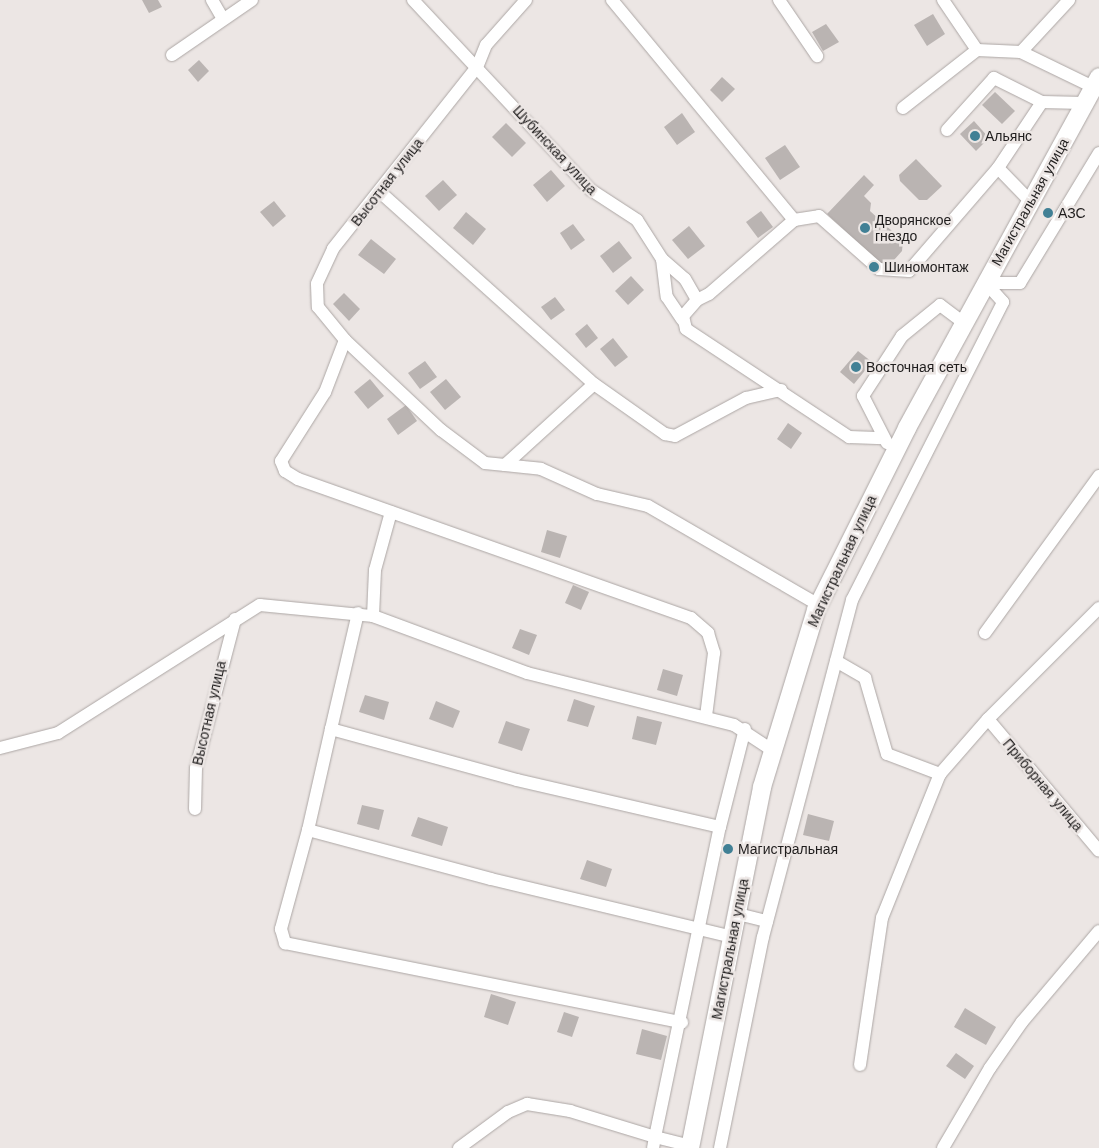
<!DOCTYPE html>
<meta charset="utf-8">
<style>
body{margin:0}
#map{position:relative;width:1099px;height:1148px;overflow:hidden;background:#ece6e4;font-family:"Work Sans",sans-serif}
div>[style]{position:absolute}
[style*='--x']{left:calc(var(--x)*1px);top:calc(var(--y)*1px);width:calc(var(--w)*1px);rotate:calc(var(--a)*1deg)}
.building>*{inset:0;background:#bab4b2}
.roads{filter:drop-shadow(0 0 1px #aca6a4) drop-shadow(0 0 1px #aca6a4)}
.minor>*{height:12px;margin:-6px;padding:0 6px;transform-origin:6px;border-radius:6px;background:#fff}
.highway>*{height:18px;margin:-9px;padding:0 9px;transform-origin:9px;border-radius:9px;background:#fff}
.dots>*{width:14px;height:14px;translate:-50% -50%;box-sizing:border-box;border:2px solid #ece6e4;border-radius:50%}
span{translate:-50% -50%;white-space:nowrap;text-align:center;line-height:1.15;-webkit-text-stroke:5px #ece6e4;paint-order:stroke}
.poi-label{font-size:14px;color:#1f1d1d}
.left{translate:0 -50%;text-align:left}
.street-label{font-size:14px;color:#1f1d1d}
</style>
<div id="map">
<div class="building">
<div style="clip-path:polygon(142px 0,158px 0,162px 7px,149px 13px)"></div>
<div style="clip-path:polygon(933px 14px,945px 34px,927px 46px,914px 25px)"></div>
<div style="clip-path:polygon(826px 24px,839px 42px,823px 51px,812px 32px)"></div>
<div style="clip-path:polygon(199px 60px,209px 71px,198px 82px,188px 70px)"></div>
<div style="clip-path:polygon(722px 77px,735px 89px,722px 102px,710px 90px)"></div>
<div style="clip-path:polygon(995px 92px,1015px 111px,1002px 124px,982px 105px)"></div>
<div style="clip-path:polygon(682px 113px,695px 132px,677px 145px,664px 127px)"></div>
<div style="clip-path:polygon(974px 121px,989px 138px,976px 151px,960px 134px)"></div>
<div style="clip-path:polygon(506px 123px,526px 143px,512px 157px,492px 137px)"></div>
<div style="clip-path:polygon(785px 145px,800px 167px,780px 180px,765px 158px)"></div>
<div style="clip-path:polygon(916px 159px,942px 186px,927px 200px,919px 200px,900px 181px,899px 175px)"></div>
<div style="clip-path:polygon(551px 170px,565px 186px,547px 202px,533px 185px)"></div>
<div style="clip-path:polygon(864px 175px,874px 185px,864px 196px,871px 203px,870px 211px,903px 241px,902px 251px,886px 269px,827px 214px)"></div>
<div style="clip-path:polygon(443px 180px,457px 195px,439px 211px,425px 196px)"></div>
<div style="clip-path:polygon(274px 201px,286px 216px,273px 227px,260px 212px)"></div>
<div style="clip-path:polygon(761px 211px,773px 227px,758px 238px,746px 222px)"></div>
<div style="clip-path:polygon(466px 212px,486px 229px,473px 245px,453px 228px)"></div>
<div style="clip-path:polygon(573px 224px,585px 240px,571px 250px,560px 233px)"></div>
<div style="clip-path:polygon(689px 226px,705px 246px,688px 259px,672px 240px)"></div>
<div style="clip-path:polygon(371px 239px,396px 259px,384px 274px,358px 255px)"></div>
<div style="clip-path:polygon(619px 241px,632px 258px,613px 273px,600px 256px)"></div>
<div style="clip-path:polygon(631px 276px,644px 290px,628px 305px,615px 291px)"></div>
<div style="clip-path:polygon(344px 293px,360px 309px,349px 321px,333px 304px)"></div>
<div style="clip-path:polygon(555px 297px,565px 310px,551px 320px,541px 307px)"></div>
<div style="clip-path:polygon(587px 324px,598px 338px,586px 348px,575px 334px)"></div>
<div style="clip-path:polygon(613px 338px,628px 357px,615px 367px,600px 349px)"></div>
<div style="clip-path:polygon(858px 351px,872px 362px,854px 384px,840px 372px)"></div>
<div style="clip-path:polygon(425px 361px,437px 377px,420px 389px,408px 373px)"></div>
<div style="clip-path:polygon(370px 379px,384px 396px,368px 409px,354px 392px)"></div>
<div style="clip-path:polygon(446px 379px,461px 397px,445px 410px,430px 392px)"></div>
<div style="clip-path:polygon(406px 405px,417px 421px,398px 435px,387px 419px)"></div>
<div style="clip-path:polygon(788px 423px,802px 433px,791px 449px,777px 439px)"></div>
<div style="clip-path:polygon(547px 530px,567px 536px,560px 558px,541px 552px)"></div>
<div style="clip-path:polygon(573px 585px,589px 592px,581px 610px,565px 603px)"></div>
<div style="clip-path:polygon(520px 629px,537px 635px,529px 655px,512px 648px)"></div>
<div style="clip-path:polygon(663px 669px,683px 675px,677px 696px,657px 690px)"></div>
<div style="clip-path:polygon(365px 695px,389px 702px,384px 720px,359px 712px)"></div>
<div style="clip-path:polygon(574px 699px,595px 706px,588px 727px,567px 721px)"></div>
<div style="clip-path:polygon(436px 701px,460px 711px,453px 728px,429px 719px)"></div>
<div style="clip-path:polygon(637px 716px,662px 722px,656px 745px,632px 739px)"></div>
<div style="clip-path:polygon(506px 721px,530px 729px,522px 751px,498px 743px)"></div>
<div style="clip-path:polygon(362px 805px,384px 810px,379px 830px,357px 824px)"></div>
<div style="clip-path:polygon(808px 814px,834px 821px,829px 841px,803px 835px)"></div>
<div style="clip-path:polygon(418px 817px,448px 827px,442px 846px,411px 836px)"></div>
<div style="clip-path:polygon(587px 860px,612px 869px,606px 887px,580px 879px)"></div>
<div style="clip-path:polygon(491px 994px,516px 1002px,508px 1025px,484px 1017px)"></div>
<div style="clip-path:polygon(965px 1008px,996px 1027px,986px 1045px,954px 1027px)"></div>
<div style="clip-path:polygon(564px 1012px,579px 1017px,572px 1037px,557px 1032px)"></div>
<div style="clip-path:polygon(642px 1029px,667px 1036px,661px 1060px,636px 1054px)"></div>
<div style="clip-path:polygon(956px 1053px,974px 1066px,965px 1079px,946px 1066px)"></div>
</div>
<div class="roads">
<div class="minor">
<div style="--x:212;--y:0;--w:22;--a:60"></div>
<div style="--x:413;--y:0;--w:260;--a:46.9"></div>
<div style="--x:591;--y:190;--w:55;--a:33.1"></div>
<div style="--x:637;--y:220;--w:46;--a:57.3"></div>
<div style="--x:662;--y:259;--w:30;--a:41"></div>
<div style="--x:685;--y:279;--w:24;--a:60"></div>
<div style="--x:697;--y:300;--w:21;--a:131"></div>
<div style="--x:683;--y:316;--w:13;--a:77"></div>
<div style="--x:686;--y:329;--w:196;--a:33.5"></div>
<div style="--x:849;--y:437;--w:35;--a:2"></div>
<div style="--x:526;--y:0;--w:60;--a:131.6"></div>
<div style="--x:486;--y:45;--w:24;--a:112"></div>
<div style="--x:477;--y:67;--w:232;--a:128.4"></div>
<div style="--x:333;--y:249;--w:38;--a:115"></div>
<div style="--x:317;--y:284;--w:23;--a:88"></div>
<div style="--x:318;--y:307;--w:43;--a:50.7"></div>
<div style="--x:345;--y:340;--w:132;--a:43.2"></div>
<div style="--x:441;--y:430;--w:55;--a:36.9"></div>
<div style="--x:485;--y:463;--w:20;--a:6"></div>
<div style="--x:505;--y:465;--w:120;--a:-42.3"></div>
<div style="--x:594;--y:384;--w:87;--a:35.2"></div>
<div style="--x:665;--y:434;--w:10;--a:11"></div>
<div style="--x:675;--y:436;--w:81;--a:-28.2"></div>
<div style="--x:746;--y:398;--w:36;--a:-13"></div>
<div style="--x:612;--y:0;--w:286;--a:50.4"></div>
<div style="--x:794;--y:220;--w:25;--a:-9"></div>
<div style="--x:819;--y:216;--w:80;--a:41.5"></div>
<div style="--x:879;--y:269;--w:30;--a:4"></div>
<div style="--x:909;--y:271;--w:136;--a:-49.2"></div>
<div style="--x:998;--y:168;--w:79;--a:-56.3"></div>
<div style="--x:1042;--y:102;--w:54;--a:-153.4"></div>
<div style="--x:994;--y:78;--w:70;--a:132.1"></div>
<div style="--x:779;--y:0;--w:68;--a:55.8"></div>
<div style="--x:943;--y:0;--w:60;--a:55.8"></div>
<div style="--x:1021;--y:52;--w:80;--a:25.9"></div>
<div style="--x:172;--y:55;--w:97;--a:-34.5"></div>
<div style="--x:1042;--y:102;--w:42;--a:1.4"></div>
<div style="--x:903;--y:108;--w:94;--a:-38.1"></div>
<div style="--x:977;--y:50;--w:44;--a:2.6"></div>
<div style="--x:1021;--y:52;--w:71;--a:-47.3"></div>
<div style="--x:998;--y:168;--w:46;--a:45.9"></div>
<div style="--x:380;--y:192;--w:288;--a:41.9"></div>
<div style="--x:662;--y:259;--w:38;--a:83"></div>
<div style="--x:667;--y:297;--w:27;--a:56"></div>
<div style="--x:986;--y:283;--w:34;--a:0"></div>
<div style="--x:1020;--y:283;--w:152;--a:-58.7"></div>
<div style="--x:697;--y:300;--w:13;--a:-27"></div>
<div style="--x:709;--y:294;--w:113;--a:-41"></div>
<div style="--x:345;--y:340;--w:56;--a:111"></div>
<div style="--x:325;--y:392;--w:82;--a:122.5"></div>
<div style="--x:281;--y:461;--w:11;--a:68"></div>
<div style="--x:285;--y:471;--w:15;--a:32"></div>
<div style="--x:298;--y:479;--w:417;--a:19.5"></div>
<div style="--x:691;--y:618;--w:23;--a:41"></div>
<div style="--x:708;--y:633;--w:21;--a:73"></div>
<div style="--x:714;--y:653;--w:64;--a:97.2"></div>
<div style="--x:887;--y:443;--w:53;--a:-117.1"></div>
<div style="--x:863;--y:396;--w:72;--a:-57"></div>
<div style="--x:902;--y:336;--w:49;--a:-39.2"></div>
<div style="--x:940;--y:305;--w:30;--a:37"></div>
<div style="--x:505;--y:465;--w:36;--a:6"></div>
<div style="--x:541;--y:469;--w:61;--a:24.1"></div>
<div style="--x:597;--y:494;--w:52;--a:13.2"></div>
<div style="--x:648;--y:506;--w:198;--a:30.1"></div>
<div style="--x:373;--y:616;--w:46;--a:-87.5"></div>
<div style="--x:375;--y:570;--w:60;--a:-74.6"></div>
<div style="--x:985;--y:633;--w:194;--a:-54"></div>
<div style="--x:836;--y:661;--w:34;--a:30"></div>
<div style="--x:865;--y:678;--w:79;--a:73.9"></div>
<div style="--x:887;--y:754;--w:57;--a:20.7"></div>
<div style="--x:988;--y:719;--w:172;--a:49.9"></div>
<div style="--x:331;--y:729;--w:119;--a:-76.9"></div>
<div style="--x:0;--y:748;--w:60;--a:-14.5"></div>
<div style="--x:58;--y:733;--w:239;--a:-32.4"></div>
<div style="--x:260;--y:605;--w:114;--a:5.6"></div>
<div style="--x:373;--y:616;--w:164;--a:20.3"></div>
<div style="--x:527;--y:673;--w:213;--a:14.1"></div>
<div style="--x:734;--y:725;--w:45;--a:33.3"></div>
<div style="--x:195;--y:809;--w:41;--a:-88.6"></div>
<div style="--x:196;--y:768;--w:154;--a:-75.3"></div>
<div style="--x:720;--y:827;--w:208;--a:-167"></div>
<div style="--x:517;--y:780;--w:193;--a:-164.7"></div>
<div style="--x:331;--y:729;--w:104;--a:102.8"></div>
<div style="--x:308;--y:830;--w:189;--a:15"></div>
<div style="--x:491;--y:879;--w:249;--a:13.5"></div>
<div style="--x:308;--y:830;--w:103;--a:105.3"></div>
<div style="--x:281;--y:929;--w:15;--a:74"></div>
<div style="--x:285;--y:943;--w:405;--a:11.3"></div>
<div style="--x:738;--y:914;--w:30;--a:14"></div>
<div style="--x:860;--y:1065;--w:149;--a:-81.5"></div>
<div style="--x:882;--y:918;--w:155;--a:-68.1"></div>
<div style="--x:940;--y:774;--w:73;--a:-48.9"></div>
<div style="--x:988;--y:719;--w:157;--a:-45"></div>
<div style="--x:691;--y:1146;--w:37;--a:-166"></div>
<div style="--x:655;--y:1137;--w:317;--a:-78.2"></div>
<div style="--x:720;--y:827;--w:101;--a:-75.7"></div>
<div style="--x:459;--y:1148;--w:61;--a:-36.3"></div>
<div style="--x:508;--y:1112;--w:21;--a:-23"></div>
<div style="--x:527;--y:1104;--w:44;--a:9.2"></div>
<div style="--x:570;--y:1111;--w:89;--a:17"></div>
<div style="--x:655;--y:1137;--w:11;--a:100"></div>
<div style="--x:720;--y:1148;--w:215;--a:-78.5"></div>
<div style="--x:763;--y:937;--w:349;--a:-75.2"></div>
<div style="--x:852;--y:600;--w:334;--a:-63.1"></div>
<div style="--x:1003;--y:302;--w:25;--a:-132"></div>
<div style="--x:943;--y:1148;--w:93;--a:-59.6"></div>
<div style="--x:990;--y:1068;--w:56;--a:-55.2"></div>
<div style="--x:1022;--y:1022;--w:119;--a:-49.8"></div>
</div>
<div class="highway">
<div style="--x:690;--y:1148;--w:368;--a:-78.7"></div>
<div style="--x:762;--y:787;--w:185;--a:-73"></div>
<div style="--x:816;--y:610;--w:203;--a:-63.4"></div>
<div style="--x:907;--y:428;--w:400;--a:-61.3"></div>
</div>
</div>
<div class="dots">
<div style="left:975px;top:136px;background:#418095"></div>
<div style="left:1048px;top:213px;background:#418095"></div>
<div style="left:865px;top:228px;background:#418095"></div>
<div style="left:874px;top:267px;background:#418095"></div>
<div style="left:856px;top:367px;background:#418095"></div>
<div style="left:728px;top:849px;background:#418095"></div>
</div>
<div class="poi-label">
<span class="left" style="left:985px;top:136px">Альянс</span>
<span class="left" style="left:1058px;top:213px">АЗС</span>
<span class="left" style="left:875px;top:228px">Дворянское<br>гнездо</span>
<span class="left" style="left:884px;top:267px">Шиномонтаж</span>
<span class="left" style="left:866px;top:367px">Восточная сеть</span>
<span class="left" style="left:738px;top:849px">Магистральная</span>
</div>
<div class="street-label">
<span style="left:555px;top:150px;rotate:47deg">Шубинская улица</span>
<span style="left:387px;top:182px;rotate:-52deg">Высотная улица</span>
<span style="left:1030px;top:202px;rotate:-61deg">Магистральная улица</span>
<span style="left:842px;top:561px;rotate:-65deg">Магистральная улица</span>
<span style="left:209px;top:713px;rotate:-77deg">Высотная улица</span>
<span style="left:1043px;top:785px;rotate:50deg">Приборная улица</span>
<span style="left:730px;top:949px;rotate:-79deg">Магистральная улица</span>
</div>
</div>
